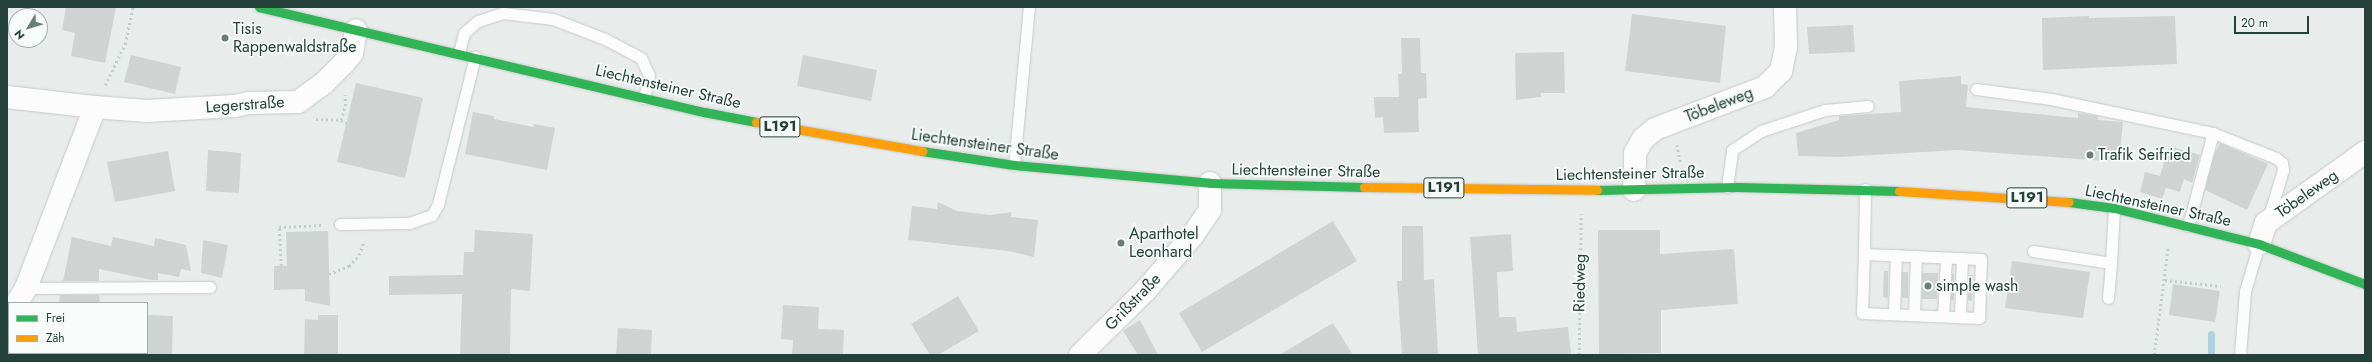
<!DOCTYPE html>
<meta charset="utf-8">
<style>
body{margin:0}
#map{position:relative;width:2372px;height:362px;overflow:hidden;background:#e8edeb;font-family:Jost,sans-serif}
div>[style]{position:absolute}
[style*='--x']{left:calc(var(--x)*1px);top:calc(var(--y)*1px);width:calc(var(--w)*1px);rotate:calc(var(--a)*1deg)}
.stream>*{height:7px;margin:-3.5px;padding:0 3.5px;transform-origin:3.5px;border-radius:3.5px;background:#a9d4db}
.building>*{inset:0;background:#cfd4d2}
.path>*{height:2.5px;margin-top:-1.25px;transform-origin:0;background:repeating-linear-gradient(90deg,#c3ccca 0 2px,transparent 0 5px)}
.roads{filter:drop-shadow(0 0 1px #c5cac8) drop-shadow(0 0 1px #c5cac8)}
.lane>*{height:11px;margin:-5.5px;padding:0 5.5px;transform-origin:5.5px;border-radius:5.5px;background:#fcfcfc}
.street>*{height:22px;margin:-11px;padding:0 11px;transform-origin:11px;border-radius:11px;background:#fcfcfc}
.fast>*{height:9px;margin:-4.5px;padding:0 4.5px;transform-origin:4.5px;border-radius:4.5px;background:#30b455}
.slow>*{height:9px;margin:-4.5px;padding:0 4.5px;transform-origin:4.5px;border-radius:4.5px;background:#ff9f0a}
.dots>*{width:11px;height:11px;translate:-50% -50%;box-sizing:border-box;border:2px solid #f7fbf9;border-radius:50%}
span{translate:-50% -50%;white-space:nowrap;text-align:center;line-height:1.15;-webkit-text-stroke:3.5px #f7fbf9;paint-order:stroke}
.shield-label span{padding:1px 3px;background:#f7fbf9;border:1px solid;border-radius:3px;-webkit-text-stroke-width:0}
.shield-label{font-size:15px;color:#24423a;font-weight:700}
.poi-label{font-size:16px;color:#24423a}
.left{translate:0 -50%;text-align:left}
.street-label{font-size:16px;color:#24423a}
.frame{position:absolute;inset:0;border:8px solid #24423a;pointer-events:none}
.legend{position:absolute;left:8px;top:302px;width:140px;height:52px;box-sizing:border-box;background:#f7fbf9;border:1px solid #a3b1ad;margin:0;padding:5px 7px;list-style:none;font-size:12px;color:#24423a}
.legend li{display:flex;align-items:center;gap:8px;height:20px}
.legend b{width:20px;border:1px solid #a3b1ad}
.north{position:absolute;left:8px;top:8px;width:40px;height:40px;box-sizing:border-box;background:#f7fbf9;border:1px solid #a3b1ad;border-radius:50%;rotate:232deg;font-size:11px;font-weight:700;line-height:16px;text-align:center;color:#24423a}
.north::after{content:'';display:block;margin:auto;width:14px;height:18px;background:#697e78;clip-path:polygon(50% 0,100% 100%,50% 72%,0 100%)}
.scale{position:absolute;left:2234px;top:16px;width:75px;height:18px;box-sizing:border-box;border:2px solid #24423a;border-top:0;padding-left:5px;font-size:12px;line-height:14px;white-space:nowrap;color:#24423a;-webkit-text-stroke:3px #f7fbf9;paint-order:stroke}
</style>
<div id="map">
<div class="stream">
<div style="--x:2211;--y:355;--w:21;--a:-90"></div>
</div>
<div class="building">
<div style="clip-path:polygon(66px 7px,116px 7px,105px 63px,71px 56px,75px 33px,62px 30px)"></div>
<div style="clip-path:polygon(1632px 14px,1726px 26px,1720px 83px,1625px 71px)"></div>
<div style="clip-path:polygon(2089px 16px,2089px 18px,2175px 16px,2177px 64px,2043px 70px,2042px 18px)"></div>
<div style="clip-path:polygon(1853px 25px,1855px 52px,1809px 54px,1807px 27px)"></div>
<div style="clip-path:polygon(1401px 38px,1420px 38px,1421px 73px,1426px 73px,1427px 98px,1418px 99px,1419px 132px,1384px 133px,1383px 117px,1375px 118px,1374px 97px,1399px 97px,1398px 74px,1402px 74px)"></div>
<div style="clip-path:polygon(1564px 52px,1565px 93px,1541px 93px,1541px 97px,1516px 100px,1515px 53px)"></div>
<div style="clip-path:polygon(131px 55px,181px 67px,175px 94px,124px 82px)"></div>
<div style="clip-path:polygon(803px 55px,877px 70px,871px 101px,797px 86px)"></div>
<div style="clip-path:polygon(1961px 76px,1961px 84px,1968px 85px,1966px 107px,2078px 118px,2078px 113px,2098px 116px,2098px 120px,2123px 122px,2119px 162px,1957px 150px,1841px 157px,1798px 156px,1796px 133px,1839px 120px,1839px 116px,1901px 112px,1899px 81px)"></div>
<div style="clip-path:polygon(356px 83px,423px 98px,405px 178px,337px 162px)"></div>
<div style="clip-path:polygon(473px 112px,494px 116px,494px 119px,533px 127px,534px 124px,555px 128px,547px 170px,465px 154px)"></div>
<div style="clip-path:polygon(2220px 143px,2268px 164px,2247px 210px,2205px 190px,2214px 155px)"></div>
<div style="clip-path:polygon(2169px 146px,2200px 155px,2192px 183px,2184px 179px,2180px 192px,2166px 188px,2162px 199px,2140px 192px,2145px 172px,2160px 176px)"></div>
<div style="clip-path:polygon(208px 150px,241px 153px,239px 193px,206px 191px)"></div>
<div style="clip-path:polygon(168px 151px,175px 191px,115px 202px,107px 162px)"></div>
<div style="clip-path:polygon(938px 202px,957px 211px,990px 215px,1012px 212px,1011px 217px,1038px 220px,1034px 257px,1008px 251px,908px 240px,912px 206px,937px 209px)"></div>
<div style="clip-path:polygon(1333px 221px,1357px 261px,1202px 352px,1179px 313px)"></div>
<div style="clip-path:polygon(1402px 226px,1423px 226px,1424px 280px,1434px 279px,1438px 355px,1402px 355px,1397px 281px,1402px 281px)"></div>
<div style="clip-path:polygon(475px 230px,533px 234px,530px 291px,511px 289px,510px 355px,460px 355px,462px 294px,389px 295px,389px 276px,463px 275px,464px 252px,474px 252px)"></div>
<div style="clip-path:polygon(1598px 230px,1660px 230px,1660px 254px,1734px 249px,1738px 304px,1661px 310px,1661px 353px,1599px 354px)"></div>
<div style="clip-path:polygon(328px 231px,330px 306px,305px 301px,305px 289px,274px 290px,274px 266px,287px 266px,286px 232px)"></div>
<div style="clip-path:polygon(1511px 234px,1513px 271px,1497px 272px,1499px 317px,1516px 317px,1517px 332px,1568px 327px,1571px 354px,1478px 355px,1470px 237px)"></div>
<div style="clip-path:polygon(72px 237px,111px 246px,113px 237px,154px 246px,155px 238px,186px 245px,191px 271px,181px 269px,179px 277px,158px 273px,158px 280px,152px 280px,99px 269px,99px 281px,63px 281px)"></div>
<div style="clip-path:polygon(203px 240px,228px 245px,222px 278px,201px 273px)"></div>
<div style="clip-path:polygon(2012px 261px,2090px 272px,2083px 318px,2005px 308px)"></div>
<div style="clip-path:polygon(1884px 271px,1888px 271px,1888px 298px,1883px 297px)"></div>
<div style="clip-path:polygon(1902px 272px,1908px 272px,1908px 298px,1902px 298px)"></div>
<div style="clip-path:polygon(1922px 273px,1938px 273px,1937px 299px,1922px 299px)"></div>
<div style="clip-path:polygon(1952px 274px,1954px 274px,1954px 300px,1951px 300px)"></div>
<div style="clip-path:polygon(1968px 275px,1973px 275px,1972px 301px,1968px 300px)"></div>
<div style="clip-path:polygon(2173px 284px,2220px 291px,2215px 322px,2169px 315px)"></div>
<div style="clip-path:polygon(60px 295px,99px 295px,100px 303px,59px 303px)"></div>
<div style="clip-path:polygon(958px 296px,979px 331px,938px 355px,930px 355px,911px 324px)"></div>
<div style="clip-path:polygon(783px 305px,819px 307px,818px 329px,844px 330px,843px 355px,792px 355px,793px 340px,781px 339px)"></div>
<div style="clip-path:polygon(147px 315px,173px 316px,172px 355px,147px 355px)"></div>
<div style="clip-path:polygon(318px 315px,338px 315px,338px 355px,304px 355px,305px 319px,318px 320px)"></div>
<div style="clip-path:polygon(1140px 320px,1158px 355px,1138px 355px,1123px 331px)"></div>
<div style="clip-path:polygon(1333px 323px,1353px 355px,1279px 355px)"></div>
<div style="clip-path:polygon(618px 328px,652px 330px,651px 355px,616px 355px)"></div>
</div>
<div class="path">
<div style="--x:105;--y:85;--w:46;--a:-64"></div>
<div style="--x:125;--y:44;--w:38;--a:-78"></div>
<div style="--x:316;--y:119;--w:25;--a:2"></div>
<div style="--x:341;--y:120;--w:6;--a:31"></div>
<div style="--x:341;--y:120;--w:15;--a:-74"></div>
<div style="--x:345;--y:106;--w:11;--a:-90"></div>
<div style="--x:1677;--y:145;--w:19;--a:78"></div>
<div style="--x:281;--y:266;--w:39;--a:-93"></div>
<div style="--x:279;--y:227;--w:43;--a:-2.7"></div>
<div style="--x:329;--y:274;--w:22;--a:-22"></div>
<div style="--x:349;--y:266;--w:15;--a:-48"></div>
<div style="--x:359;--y:255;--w:15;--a:-70"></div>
<div style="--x:2165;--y:280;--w:56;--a:6.1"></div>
<div style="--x:1579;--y:355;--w:141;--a:-89.2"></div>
<div style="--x:2154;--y:355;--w:109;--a:-82.6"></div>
</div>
<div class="roads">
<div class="lane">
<div style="--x:459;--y:53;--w:21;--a:-76"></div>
<div style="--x:464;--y:33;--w:18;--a:-41"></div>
<div style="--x:478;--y:21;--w:26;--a:-18"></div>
<div style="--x:503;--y:13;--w:50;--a:6.8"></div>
<div style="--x:553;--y:19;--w:56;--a:21"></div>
<div style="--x:605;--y:39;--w:41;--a:27.8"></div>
<div style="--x:641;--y:58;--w:19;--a:65"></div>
<div style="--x:649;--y:75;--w:24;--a:102"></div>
<div style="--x:1976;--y:89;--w:76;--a:7.6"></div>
<div style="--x:2051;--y:99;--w:166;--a:11.9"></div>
<div style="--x:2213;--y:133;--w:68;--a:21.6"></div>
<div style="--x:2276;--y:158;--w:8;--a:40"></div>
<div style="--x:2282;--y:163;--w:7;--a:82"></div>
<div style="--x:2283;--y:170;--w:51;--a:107"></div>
<div style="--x:1014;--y:165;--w:159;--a:-84.6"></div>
<div style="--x:1727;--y:187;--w:37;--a:-82"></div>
<div style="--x:1732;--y:150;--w:35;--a:-33"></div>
<div style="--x:1761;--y:131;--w:67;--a:-18.2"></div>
<div style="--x:1825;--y:110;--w:43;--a:-5.3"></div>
<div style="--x:340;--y:224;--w:69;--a:-0.8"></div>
<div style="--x:409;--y:223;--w:24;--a:-19"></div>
<div style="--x:432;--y:215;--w:13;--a:-61"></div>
<div style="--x:438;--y:204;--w:152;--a:-75.9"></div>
<div style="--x:2188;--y:226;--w:96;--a:-75"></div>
<div style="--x:2033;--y:251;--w:79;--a:8.7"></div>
<div style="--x:2111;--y:263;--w:55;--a:-86.9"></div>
<div style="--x:1864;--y:254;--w:117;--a:2.4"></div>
<div style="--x:1981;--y:259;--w:59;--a:91.9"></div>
<div style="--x:1979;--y:318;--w:117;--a:-177.6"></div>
<div style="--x:1862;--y:313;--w:59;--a:-88.1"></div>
<div style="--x:1864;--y:254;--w:65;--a:-89.1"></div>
<div style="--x:26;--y:288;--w:184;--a:-0.3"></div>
<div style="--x:2108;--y:298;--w:35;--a:-85"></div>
<div style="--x:1894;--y:314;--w:59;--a:-88.1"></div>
<div style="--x:1914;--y:315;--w:59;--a:-88.1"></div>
<div style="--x:1943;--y:316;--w:58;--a:-87"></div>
<div style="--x:1960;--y:317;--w:59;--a:-88.1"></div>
<div style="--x:2240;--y:355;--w:64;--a:-85.5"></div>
<div style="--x:2245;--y:291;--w:49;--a:-73.4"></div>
</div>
<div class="street">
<div style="--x:7;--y:97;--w:89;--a:6.5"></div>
<div style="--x:1634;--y:190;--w:37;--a:-88"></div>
<div style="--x:1635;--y:153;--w:16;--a:-60"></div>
<div style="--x:1643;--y:139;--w:16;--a:-40"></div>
<div style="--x:1655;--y:129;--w:118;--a:-20.9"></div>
<div style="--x:1765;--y:87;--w:23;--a:-45"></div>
<div style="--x:1781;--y:71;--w:25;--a:-78"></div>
<div style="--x:1786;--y:47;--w:40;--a:-91.4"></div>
<div style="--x:2259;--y:244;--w:22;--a:-72"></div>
<div style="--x:2266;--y:223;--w:122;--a:-35.6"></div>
<div style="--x:17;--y:303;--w:17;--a:-59"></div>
<div style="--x:26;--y:288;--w:194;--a:-69.1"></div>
<div style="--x:95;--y:107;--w:52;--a:4.4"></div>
<div style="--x:147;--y:111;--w:88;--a:-3.3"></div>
<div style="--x:235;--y:106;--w:14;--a:-12"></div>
<div style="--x:249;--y:103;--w:49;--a:-1.2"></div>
<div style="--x:298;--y:102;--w:32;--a:-36"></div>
<div style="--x:324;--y:83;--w:28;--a:-45"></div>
<div style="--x:344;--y:63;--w:13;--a:-51"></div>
<div style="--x:352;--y:53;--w:23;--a:-80"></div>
<div style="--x:7;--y:320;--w:4;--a:-63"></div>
<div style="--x:1080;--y:355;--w:91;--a:-44.6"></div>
<div style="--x:1145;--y:291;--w:74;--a:-49.4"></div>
<div style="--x:1193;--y:235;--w:30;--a:-56"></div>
<div style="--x:1210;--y:210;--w:27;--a:-90"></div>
</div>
<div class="fast">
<div style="--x:259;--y:7;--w:457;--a:13.3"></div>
<div style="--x:704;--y:112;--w:53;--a:10.9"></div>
<div style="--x:922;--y:151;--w:93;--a:8.7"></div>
<div style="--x:1014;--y:165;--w:197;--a:5.2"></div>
<div style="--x:1210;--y:183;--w:154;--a:1.5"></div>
<div style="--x:1597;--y:190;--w:140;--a:-1.2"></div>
<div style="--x:1737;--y:187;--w:162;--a:1.4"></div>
<div style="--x:2069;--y:202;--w:45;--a:7.6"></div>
<div style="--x:2114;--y:208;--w:149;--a:13.9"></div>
<div style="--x:2259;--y:244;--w:113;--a:20.7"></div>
</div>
<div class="slow">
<div style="--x:756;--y:122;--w:169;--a:9.9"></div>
<div style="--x:1364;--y:187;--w:233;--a:0.7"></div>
<div style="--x:1899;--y:191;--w:170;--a:3.7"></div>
</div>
</div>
<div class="dots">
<div style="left:225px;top:38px;background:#697e78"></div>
<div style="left:2090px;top:155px;background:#697e78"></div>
<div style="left:1121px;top:243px;background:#697e78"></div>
<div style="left:1928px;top:286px;background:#697e78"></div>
</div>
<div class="shield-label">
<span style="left:780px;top:127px">L191</span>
<span style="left:1444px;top:188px">L191</span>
<span style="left:2027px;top:198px">L191</span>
</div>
<div class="poi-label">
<span class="left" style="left:233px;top:38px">Tisis<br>Rappenwaldstraße</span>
<span class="left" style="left:2098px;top:155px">Trafik Seifried</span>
<span class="left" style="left:1129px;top:243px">Aparthotel<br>Leonhard</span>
<span class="left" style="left:1936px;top:286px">simple wash</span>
</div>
<div class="street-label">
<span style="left:668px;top:87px;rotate:13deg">Liechtensteiner Straße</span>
<span style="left:245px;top:105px;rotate:-4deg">Legerstraße</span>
<span style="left:1719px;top:105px;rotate:-21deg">Töbeleweg</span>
<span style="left:985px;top:145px;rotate:8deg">Liechtensteiner Straße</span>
<span style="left:1306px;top:171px;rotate:1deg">Liechtensteiner Straße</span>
<span style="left:1630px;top:174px;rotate:-1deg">Liechtensteiner Straße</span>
<span style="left:2307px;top:194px;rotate:-35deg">Töbeleweg</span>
<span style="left:2158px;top:206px;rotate:12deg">Liechtensteiner Straße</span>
<span style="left:1580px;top:283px;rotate:-89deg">Riedweg</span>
<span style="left:1133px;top:302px;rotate:-46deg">Grißstraße</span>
</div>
<div class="frame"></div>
<ul class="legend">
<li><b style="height:5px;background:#30b455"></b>Frei</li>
<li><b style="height:5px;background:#ff9f0a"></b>Zäh</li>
</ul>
<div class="north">N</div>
<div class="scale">20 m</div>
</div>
